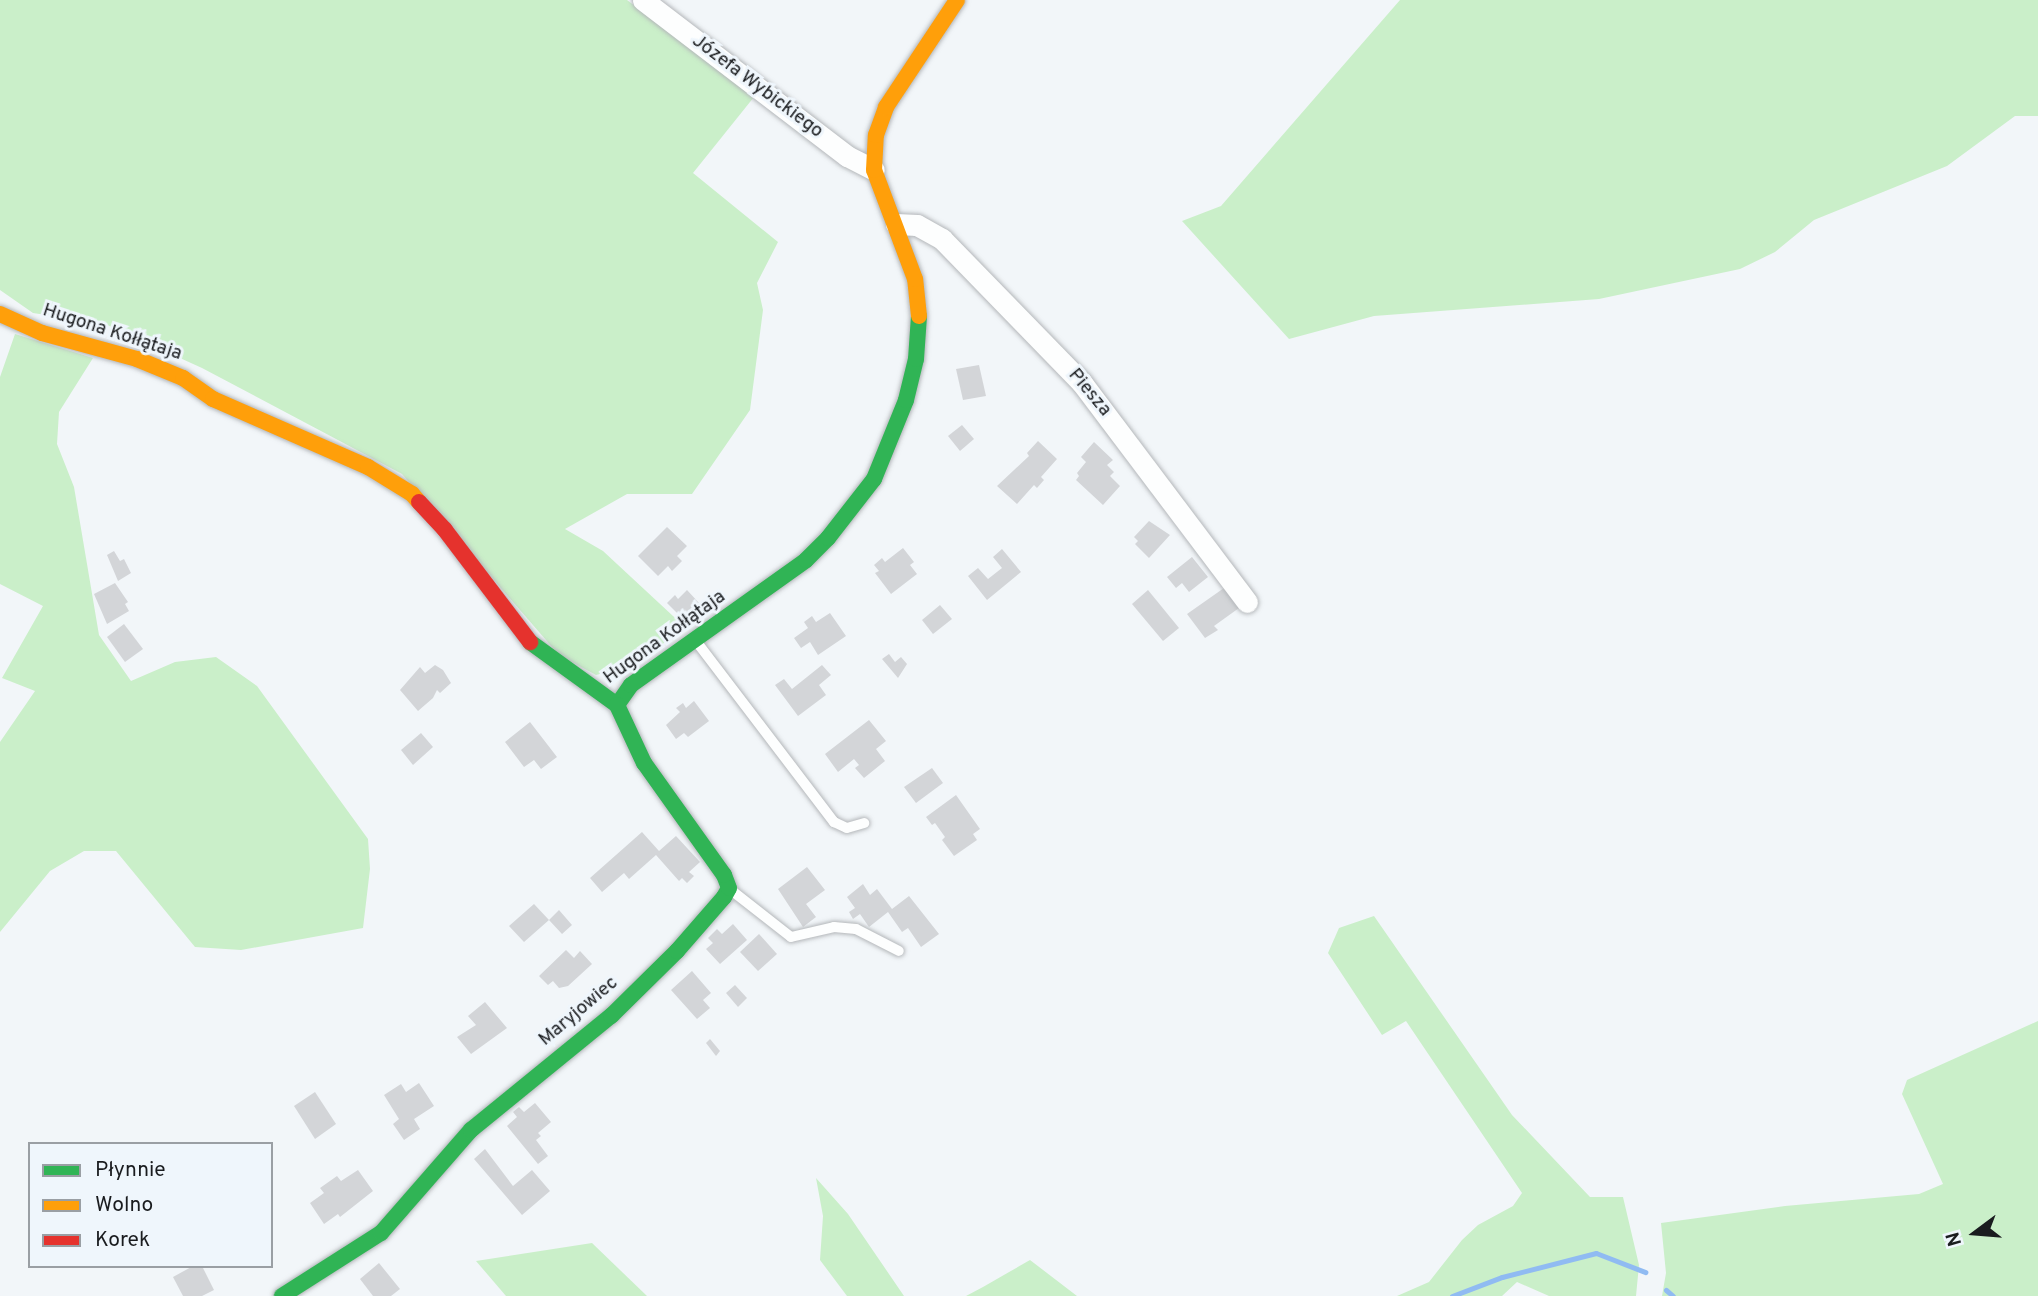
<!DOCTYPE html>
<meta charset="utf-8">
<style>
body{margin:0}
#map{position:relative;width:2038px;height:1296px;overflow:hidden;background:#f2f6f9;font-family:Overpass,sans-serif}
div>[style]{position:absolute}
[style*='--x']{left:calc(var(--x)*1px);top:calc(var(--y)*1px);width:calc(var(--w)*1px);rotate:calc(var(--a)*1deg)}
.green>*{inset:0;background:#caefc9}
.stream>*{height:5px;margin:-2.5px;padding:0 2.5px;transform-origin:2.5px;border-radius:2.5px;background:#90bbf2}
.building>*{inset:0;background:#d3d5d8}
.roads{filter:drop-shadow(0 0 2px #b4b7ba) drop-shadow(0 0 2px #b4b7ba)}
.lane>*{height:10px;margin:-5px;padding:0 5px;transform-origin:5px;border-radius:5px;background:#fdfefe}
.street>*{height:21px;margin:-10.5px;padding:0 10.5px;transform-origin:10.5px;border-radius:10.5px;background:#fdfefe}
.fast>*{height:16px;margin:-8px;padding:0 8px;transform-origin:8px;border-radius:8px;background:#30b455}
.slow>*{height:16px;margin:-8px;padding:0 8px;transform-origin:8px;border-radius:8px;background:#ff9f0a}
.jam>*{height:16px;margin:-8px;padding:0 8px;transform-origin:8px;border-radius:8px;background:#e5322d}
span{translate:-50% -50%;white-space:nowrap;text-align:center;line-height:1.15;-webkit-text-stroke:6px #eff6fc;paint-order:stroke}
.street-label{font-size:19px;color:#1a1c1f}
.legend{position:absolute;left:28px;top:1142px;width:245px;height:126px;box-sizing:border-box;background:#eff6fc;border:2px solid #9a9fa4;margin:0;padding:9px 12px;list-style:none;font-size:21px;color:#1a1c1f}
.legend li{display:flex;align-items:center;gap:14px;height:35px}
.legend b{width:35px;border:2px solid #9a9fa4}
.north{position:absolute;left:1940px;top:1198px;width:70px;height:70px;-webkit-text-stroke:5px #eff6fc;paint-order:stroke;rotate:254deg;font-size:19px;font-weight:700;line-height:28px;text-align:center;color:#1a1c1f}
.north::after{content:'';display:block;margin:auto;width:24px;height:32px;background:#1a1c1f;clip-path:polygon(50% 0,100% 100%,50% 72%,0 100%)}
</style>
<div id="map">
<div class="green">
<div style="clip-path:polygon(0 0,627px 0,754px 97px,693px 173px,778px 242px,757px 283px,763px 310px,750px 410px,692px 494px,627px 494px,565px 529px,603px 551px,687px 629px,623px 668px,596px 675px,559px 655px,402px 474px,202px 368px,105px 324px,33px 313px,0 290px)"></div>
<div style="clip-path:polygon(1400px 0,2038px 0,2038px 116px,2015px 116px,1947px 166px,1814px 220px,1775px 252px,1740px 269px,1599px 299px,1374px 316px,1289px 339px,1182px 221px,1221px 206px)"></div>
<div style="clip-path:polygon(15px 334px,93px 358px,59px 412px,57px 444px,74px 487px,99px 635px,131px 681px,175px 662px,216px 657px,257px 686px,368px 839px,370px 869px,363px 928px,241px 950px,195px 947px,116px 851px,84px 851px,50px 871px,0 932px,0 742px,35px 691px,2px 678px,43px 606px,0 584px,0 377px)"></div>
<div style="clip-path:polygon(1374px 916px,1512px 1115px,1590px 1197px,1623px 1197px,1639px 1265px,1636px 1296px,1549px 1296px,1517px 1282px,1502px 1296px,1397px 1296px,1429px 1282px,1462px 1240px,1478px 1225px,1513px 1206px,1522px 1193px,1406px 1021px,1382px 1035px,1328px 953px,1339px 928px)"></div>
<div style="clip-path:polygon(2038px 1021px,2038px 1296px,1662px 1296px,1666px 1273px,1661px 1223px,1785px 1206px,1919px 1194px,1943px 1184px,1902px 1094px,1907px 1080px)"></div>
<div style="clip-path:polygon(816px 1178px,848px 1214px,904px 1296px,847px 1296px,820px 1260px,823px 1216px)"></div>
<div style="clip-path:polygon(592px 1243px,647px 1296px,506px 1296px,476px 1261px)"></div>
<div style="clip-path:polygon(1030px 1260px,1077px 1296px,966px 1296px,983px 1287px)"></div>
</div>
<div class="stream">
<div style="--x:1666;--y:1290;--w:9;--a:41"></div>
<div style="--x:1452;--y:1296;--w:53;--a:-20.8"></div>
<div style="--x:1502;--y:1277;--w:97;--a:-14.3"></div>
<div style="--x:1596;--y:1253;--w:53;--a:21.2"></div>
</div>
<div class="building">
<div style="clip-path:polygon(979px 365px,986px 396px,963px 400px,956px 369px)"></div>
<div style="clip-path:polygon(962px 425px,974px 439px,960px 451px,948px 436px)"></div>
<div style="clip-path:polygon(1038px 441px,1057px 459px,1041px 477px,1044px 480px,1037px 488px,1034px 485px,1017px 504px,997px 486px,1029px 456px,1027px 453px)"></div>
<div style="clip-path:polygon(1094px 442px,1113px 460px,1107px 465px,1114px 472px,1110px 476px,1120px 486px,1103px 505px,1076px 480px,1079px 476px,1077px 473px,1086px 462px,1081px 457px)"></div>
<div style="clip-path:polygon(1149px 521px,1170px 535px,1149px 558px,1135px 544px,1138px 541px,1134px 537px)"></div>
<div style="clip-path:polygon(667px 527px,687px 546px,677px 556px,682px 561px,672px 571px,668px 566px,658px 576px,638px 556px)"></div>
<div style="clip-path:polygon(903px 548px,914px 562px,910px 565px,917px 574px,891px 594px,875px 573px,879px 571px,874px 565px,882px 558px,885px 562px)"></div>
<div style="clip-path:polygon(1002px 549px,1021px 572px,987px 600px,968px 576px,978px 568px,988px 579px,1002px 568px,993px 557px)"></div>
<div style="clip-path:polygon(114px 551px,120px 561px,124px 559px,131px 573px,118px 581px,107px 555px)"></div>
<div style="clip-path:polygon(1192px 557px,1208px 577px,1189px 592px,1182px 583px,1176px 588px,1167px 577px)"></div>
<div style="clip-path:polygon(115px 583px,128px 602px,125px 604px,129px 611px,107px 624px,94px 594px)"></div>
<div style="clip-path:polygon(1224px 588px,1239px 608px,1214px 626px,1218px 630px,1205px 638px,1187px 614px)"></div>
<div style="clip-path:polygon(687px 590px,700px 604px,684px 620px,667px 603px,675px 595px,678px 599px)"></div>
<div style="clip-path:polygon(1148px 590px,1179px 628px,1163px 641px,1132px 604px)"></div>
<div style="clip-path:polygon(940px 605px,952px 619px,933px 634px,922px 620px)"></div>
<div style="clip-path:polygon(830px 613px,846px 636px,818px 655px,810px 642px,801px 648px,794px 638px,808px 628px,804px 622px,812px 616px,816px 622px)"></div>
<div style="clip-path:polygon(124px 624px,143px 649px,125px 662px,107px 637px)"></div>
<div style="clip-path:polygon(889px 654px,895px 662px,901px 657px,907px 664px,898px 678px,882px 659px)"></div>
<div style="clip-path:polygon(435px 665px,443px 670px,451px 683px,440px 693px,437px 690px,433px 698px,418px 711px,400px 690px,420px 667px,425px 673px)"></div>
<div style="clip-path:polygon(822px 665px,831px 675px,819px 685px,826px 695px,798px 716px,775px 685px,784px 679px,792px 689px)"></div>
<div style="clip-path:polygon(694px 701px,709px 721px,688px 737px,684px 733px,676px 739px,666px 725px,680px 712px,676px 708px,683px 703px,686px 708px)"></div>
<div style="clip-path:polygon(869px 720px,886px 741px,876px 749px,885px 761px,864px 778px,855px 768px,859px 765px,854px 759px,838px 772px,825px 754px)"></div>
<div style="clip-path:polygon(530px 722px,557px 757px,541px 769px,534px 760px,524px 767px,505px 742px)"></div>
<div style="clip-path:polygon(421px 733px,433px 747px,413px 765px,401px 750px)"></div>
<div style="clip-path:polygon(932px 768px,943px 783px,916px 803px,904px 787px)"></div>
<div style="clip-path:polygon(956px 795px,980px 829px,973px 834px,977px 840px,954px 856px,942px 840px,945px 837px,935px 823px,932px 825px,926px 817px)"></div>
<div style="clip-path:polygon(642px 832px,659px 851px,676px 836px,700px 862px,689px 872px,694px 876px,687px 883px,682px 878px,679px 881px,656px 855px,629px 879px,624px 873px,602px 892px,590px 878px)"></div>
<div style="clip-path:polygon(807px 867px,825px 890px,806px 904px,816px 917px,803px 927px,778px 889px)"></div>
<div style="clip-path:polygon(863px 884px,870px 895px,877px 889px,892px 909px,909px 896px,939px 934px,921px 947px,908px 928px,902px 932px,888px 912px,869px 927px,860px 914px,853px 919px,849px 912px,855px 908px,847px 897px)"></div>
<div style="clip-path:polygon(534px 904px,549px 920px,559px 910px,572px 925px,562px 934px,549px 920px,524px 942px,509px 926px)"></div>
<div style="clip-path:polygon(733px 924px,747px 940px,720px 964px,706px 949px,713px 943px,708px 938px,717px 929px,722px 934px)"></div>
<div style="clip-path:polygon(759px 934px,777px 954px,758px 971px,740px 952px)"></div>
<div style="clip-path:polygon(566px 950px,574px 958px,580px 951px,592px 964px,568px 986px,559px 988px,553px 981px,548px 985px,539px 976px)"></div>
<div style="clip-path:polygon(692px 971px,711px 993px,703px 1000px,710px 1008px,697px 1019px,671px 990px)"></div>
<div style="clip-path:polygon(735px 985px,747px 998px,738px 1007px,726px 993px)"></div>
<div style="clip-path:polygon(485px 1002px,507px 1028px,471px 1054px,457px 1037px,476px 1025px,468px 1016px)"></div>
<div style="clip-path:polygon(710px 1039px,720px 1051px,716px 1056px,706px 1043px)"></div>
<div style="clip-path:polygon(419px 1083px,434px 1106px,414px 1119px,420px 1129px,404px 1140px,393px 1124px,399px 1119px,384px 1095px,401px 1084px,406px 1092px)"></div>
<div style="clip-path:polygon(315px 1092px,336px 1124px,315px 1139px,294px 1106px)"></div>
<div style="clip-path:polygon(535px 1103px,551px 1122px,538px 1133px,541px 1136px,536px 1140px,548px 1156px,538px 1164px,507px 1126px,517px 1117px,513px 1112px,519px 1107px,524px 1112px)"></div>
<div style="clip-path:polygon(485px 1149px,513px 1186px,532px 1170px,550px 1191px,522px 1215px,474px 1159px)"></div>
<div style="clip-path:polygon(358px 1170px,373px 1191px,340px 1217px,338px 1214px,324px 1224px,310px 1203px,324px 1193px,320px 1188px,337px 1176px,341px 1181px)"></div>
<div style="clip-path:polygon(379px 1263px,400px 1289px,391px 1296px,373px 1296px,360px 1279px)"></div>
<div style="clip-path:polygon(193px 1266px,202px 1266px,214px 1290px,202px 1296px,183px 1296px,173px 1277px)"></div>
</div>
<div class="roads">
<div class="lane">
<div style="--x:696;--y:641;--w:228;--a:52.7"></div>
<div style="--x:834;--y:822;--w:14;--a:25"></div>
<div style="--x:847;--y:828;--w:18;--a:-16"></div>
<div style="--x:731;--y:890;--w:76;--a:38.1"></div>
<div style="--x:791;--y:937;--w:44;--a:-13.1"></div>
<div style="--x:834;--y:927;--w:22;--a:5"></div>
<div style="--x:856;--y:929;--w:48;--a:27.1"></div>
</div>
<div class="street">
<div style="--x:643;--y:0;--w:257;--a:37.4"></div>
<div style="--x:847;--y:156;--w:30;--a:27"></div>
<div style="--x:896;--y:224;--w:21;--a:3"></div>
<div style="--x:917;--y:225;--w:29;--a:29"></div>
<div style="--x:942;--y:239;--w:201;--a:45.8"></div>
<div style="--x:1082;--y:383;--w:274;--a:53"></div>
</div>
<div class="fast">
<div style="--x:530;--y:642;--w:107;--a:35.9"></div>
<div style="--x:617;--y:705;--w:24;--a:-55"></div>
<div style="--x:631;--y:685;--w:215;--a:-35.5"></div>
<div style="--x:806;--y:560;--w:31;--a:-45"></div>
<div style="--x:828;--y:538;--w:75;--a:-52.1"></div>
<div style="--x:874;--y:479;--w:85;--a:-67.9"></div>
<div style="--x:906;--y:400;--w:42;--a:-76.3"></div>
<div style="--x:916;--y:359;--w:43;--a:-86"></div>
<div style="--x:282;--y:1296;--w:117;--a:-32.5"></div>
<div style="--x:381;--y:1233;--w:137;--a:-48.9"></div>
<div style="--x:471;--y:1130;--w:181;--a:-39.2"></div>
<div style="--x:611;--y:1016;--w:93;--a:-44.6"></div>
<div style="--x:677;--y:951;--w:72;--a:-49"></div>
<div style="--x:724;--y:897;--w:10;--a:-61"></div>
<div style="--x:729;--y:888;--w:14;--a:-111"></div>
<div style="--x:724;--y:875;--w:138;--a:-125.5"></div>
<div style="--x:644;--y:763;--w:64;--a:-115"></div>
</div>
<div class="slow">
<div style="--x:0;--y:314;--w:46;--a:24.3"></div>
<div style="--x:42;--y:333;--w:98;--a:15.3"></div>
<div style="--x:137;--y:359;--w:50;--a:22.4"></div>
<div style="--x:183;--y:378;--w:37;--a:35"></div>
<div style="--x:213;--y:399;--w:169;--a:23.7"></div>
<div style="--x:368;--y:467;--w:52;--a:31.5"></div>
<div style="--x:412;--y:494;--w:11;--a:49"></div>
<div style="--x:919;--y:316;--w:37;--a:-96"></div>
<div style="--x:915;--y:279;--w:116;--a:-110.6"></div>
<div style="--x:874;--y:170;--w:35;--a:-87"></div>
<div style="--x:876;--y:135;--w:30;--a:-70"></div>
<div style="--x:886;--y:107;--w:128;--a:-56.4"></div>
</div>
<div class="jam">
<div style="--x:419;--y:502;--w:38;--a:47"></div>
<div style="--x:445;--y:530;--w:141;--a:52.8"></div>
</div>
</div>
<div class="street-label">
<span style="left:757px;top:87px;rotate:37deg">Józefa Wybickiego</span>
<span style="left:112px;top:333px;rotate:18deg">Hugona Kołłątaja</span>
<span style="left:1089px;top:393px;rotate:50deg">Piesza</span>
<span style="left:665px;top:638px;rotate:-36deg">Hugona Kołłątaja</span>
<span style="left:579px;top:1012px;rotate:-40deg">Maryjowiec</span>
</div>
<ul class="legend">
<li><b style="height:9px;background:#30b455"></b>Płynnie</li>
<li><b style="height:9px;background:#ff9f0a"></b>Wolno</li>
<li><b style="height:9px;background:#e5322d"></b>Korek</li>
</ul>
<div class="north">N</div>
</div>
